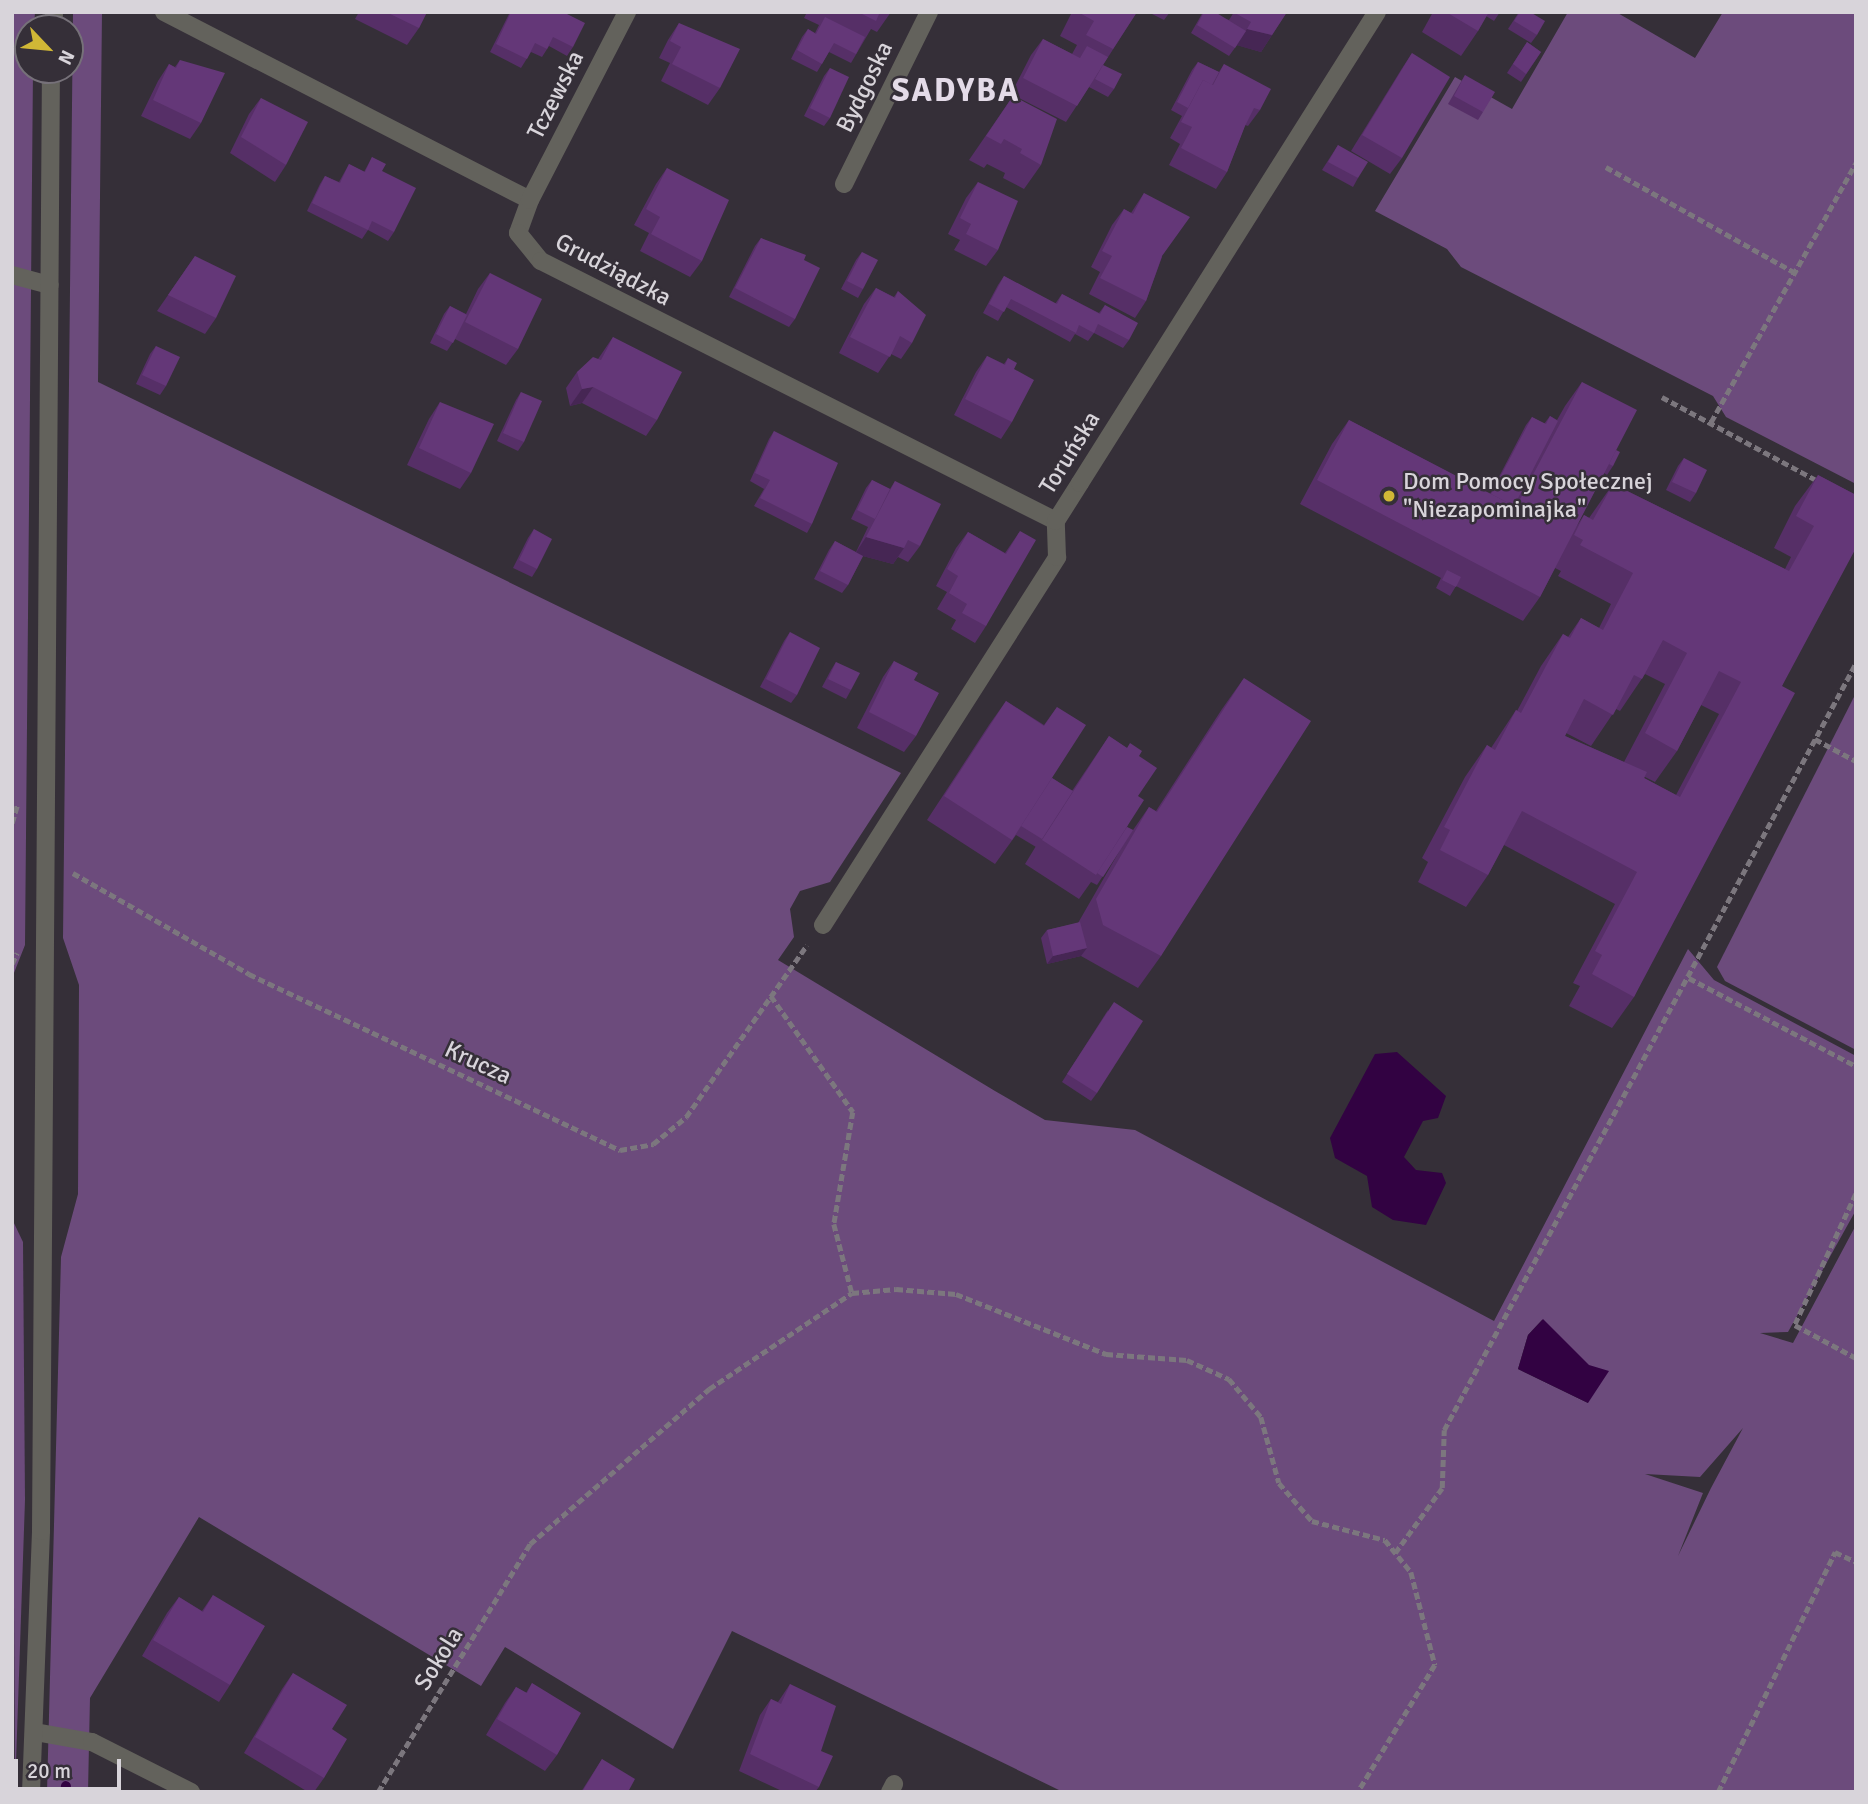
<!DOCTYPE html>
<meta charset="utf-8">
<style>
body{margin:0}
#map{position:relative;width:1868px;height:1804px;overflow:hidden;background:#352f38;font-family:Signika,sans-serif}
div>[style]{position:absolute}
[style*='--x']{left:calc(var(--x)*1px);top:calc(var(--y)*1px);width:calc(var(--w)*1px);rotate:calc(var(--a)*1deg)}
.green>*{inset:0;background:#6c4b7c}
.water>*{inset:0;background:#320242}
.stream>*{height:10px;margin:-5px;padding:0 5px;transform-origin:5px;border-radius:5px;background:#320242}
.path>*{height:4.5px;margin-top:-2.25px;transform-origin:0;background:repeating-linear-gradient(90deg,#7c777e 0 7px,transparent 0 10.5px)}
.minor>*{height:18px;margin:-9px;padding:0 9px;transform-origin:9px;border-radius:9px;background:#63625c}
.wall>*{inset:0;background:#562f67}
.shaded-wall>*{inset:0;background:#462654}
.building>*{inset:0;background:#643778}
.dots>*{width:19px;height:19px;translate:-50% -50%;box-sizing:border-box;border:4px solid #352f38;border-radius:50%}
span{translate:-50% -50%;white-space:nowrap;text-align:center;line-height:1.15;-webkit-text-stroke:5px #352f38;paint-order:stroke}
.street-label{font-size:24px;color:#d8d4da}
.poi-label{font-size:24px;color:#d8d4da}
.left{translate:0 -50%;text-align:left}
.district-label{font-size:32px;color:#e4dbe8;font-weight:700;letter-spacing:2px}
.frame{position:absolute;inset:0;border:14px solid #d8d4da;pointer-events:none}
.north{position:absolute;left:14px;top:14px;width:70px;height:70px;box-sizing:border-box;background:#352f38;border:2px solid #767179;border-radius:50%;rotate:116deg;font-size:19px;font-weight:700;line-height:28px;text-align:center;color:#d8d4da}
.north::after{content:'';display:block;margin:auto;width:24px;height:32px;background:#d0b736;clip-path:polygon(50% 0,100% 100%,50% 72%,0 100%)}
.scale{position:absolute;left:14px;top:1759px;width:107px;height:32px;box-sizing:border-box;border:4px solid #d8d4da;border-top:0;padding-left:9px;font-size:21px;line-height:24px;white-space:nowrap;color:#d8d4da;-webkit-text-stroke:5px #352f38;paint-order:stroke}
</style>
<div id="map">
<div class="green">
<div style="clip-path:polygon(12px 12px,35px 12px,34px 28px,28px 28px,33px 70px,25px 945px,12px 978px)"></div>
<div style="clip-path:polygon(evenodd,73px 12px,102px 12px,98px 382px,901px 773px,830px 882px,800px 891px,790px 909px,794px 937px,778px 960px,995px 1091px,1045px 1120px,1135px 1130px,1494px 1321px,1688px 949px,1714px 980px,1856px 1056px,1856px 1210px,1788px 1332px,1760px 1333px,1793px 1343px,1856px 1225px,1856px 1792px,1063px 1792px,732px 1631px,673px 1749px,505px 1647px,481px 1686px,199px 1517px,90px 1698px,88px 1792px,47px 1792px,61px 1257px,78px 1194px,79px 985px,63px 938px,73px 12px,1542px 1320px,1589px 1366px,1588px 1403px,1518px 1369px,1528px 1335px,1542px 1320px,73px 12px,1743px 1428px,1711px 1488px,1678px 1556px,1703px 1493px,1645px 1474px,1700px 1477px,1743px 1428px)"></div>
<div style="clip-path:polygon(1568px 12px,1616px 12px,1695px 58px,1723px 12px,1856px 12px,1856px 484px,1726px 417px,1713px 396px,1461px 267px,1447px 249px,1375px 211px,1455px 77px,1512px 109px)"></div>
<div style="clip-path:polygon(1856px 693px,1856px 1050px,1725px 981px,1717px 967px)"></div>
<div style="clip-path:polygon(12px 1219px,23px 1242px,25px 1500px,15px 1792px)"></div>
</div>
<div class="water">
<div style="clip-path:polygon(1397px 1052px,1446px 1096px,1438px 1118px,1423px 1121px,1404px 1157px,1416px 1170px,1442px 1173px,1446px 1183px,1426px 1225px,1393px 1220px,1372px 1207px,1367px 1176px,1335px 1158px,1330px 1138px,1375px 1054px)"></div>
<div style="clip-path:polygon(1543px 1319px,1589px 1365px,1609px 1371px,1588px 1403px,1518px 1369px,1528px 1335px)"></div>
</div>
<div class="stream">
<div style="--x:65;--y:1792;--w:6;--a:-81"></div>
</div>
<div class="path">
<div style="--x:1606;--y:167;--w:215;--a:29.2"></div>
<div style="--x:1662;--y:397;--w:177;--a:28.3"></div>
<div style="--x:1711;--y:422;--w:297;--a:-60.8"></div>
<div style="--x:1815;--y:739;--w:47;--a:28.2"></div>
<div style="--x:12;--y:823;--w:18;--a:-74"></div>
<div style="--x:73;--y:873;--w:203;--a:29.8"></div>
<div style="--x:249;--y:974;--w:411;--a:25.4"></div>
<div style="--x:620;--y:1150;--w:34;--a:-10"></div>
<div style="--x:653;--y:1144;--w:43;--a:-39.3"></div>
<div style="--x:686;--y:1117;--w:210;--a:-54.9"></div>
<div style="--x:12;--y:964;--w:12;--a:-66"></div>
<div style="--x:1689;--y:978;--w:189;--a:27.8"></div>
<div style="--x:771;--y:996;--w:142;--a:54.7"></div>
<div style="--x:853;--y:1112;--w:114;--a:99.6"></div>
<div style="--x:834;--y:1224;--w:71;--a:75.4"></div>
<div style="--x:1856;--y:1194;--w:145;--a:115"></div>
<div style="--x:1795;--y:1325;--w:69;--a:28.4"></div>
<div style="--x:1395;--y:1553;--w:80;--a:-54.1"></div>
<div style="--x:1442;--y:1488;--w:58;--a:-88"></div>
<div style="--x:1444;--y:1430;--w:871;--a:-61.76"></div>
<div style="--x:378;--y:1792;--w:291;--a:-58.5"></div>
<div style="--x:530;--y:1544;--w:237;--a:-40.9"></div>
<div style="--x:709;--y:1389;--w:172;--a:-33.9"></div>
<div style="--x:852;--y:1293;--w:44;--a:-5.2"></div>
<div style="--x:896;--y:1289;--w:60;--a:4.8"></div>
<div style="--x:956;--y:1294;--w:162;--a:21.8"></div>
<div style="--x:1106;--y:1354;--w:81;--a:4.2"></div>
<div style="--x:1187;--y:1360;--w:46;--a:24.3"></div>
<div style="--x:1229;--y:1379;--w:50;--a:49.9"></div>
<div style="--x:1261;--y:1417;--w:68;--a:74.7"></div>
<div style="--x:1279;--y:1483;--w:50;--a:49"></div>
<div style="--x:1312;--y:1521;--w:75;--a:14.6"></div>
<div style="--x:1385;--y:1540;--w:41;--a:50.9"></div>
<div style="--x:1411;--y:1572;--w:96;--a:75.5"></div>
<div style="--x:1435;--y:1665;--w:149;--a:121.2"></div>
<div style="--x:1718;--y:1792;--w:267;--a:-64"></div>
<div style="--x:1835;--y:1552;--w:23;--a:25"></div>
</div>
<div class="minor">
<div style="--x:164;--y:12;--w:411;--a:27.2"></div>
<div style="--x:530;--y:200;--w:35;--a:110"></div>
<div style="--x:518;--y:233;--w:36;--a:51"></div>
<div style="--x:541;--y:261;--w:577;--a:26.79"></div>
<div style="--x:53;--y:28;--w:16;--a:-86"></div>
<div style="--x:844;--y:184;--w:192;--a:-63.7"></div>
<div style="--x:530;--y:200;--w:212;--a:-62.7"></div>
<div style="--x:12;--y:275;--w:39;--a:15"></div>
<div style="--x:823;--y:925;--w:436;--a:-57.5"></div>
<div style="--x:1057;--y:557;--w:36;--a:-92"></div>
<div style="--x:1056;--y:521;--w:45;--a:-57.7"></div>
<div style="--x:1080;--y:483;--w:557;--a:-57.77"></div>
<div style="--x:35;--y:1732;--w:58;--a:10"></div>
<div style="--x:92;--y:1742;--w:111;--a:26.8"></div>
<div style="--x:31;--y:1792;--w:261;--a:-87.8"></div>
<div style="--x:41;--y:1531;--w:1461;--a:-89.61"></div>
<div style="--x:890;--y:1792;--w:9;--a:-63"></div>
</div>
<div class="wall">
<div style="clip-path:polygon(359px 12px,427px 12px,419px 28px,407px 45px,355px 19px)"></div>
<div style="clip-path:polygon(510px 12px,563px 12px,573px 47px,567px 56px,549px 46px,542px 57px,531px 52px,521px 68px,490px 52px)"></div>
<div style="clip-path:polygon(807px 12px,891px 12px,877px 32px,871px 29px,851px 63px,829px 52px,817px 72px,791px 59px,802px 37px,808px 29px,815px 33px,819px 25px,804px 18px)"></div>
<div style="clip-path:polygon(1072px 12px,1137px 12px,1103px 65px,1114px 89px,1108px 97px,1089px 87px,1066px 122px,1011px 94px,1031px 55px,1043px 39px,1072px 54px,1077px 45px,1060px 36px)"></div>
<div style="clip-path:polygon(1148px 12px,1170px 12px,1164px 20px)"></div>
<div style="clip-path:polygon(1203px 12px,1229px 20px,1234px 12px,1287px 12px,1261px 52px,1237px 45px,1229px 56px,1191px 33px)"></div>
<div style="clip-path:polygon(1433px 12px,1500px 12px,1494px 21px,1486px 16px,1478px 31px,1461px 56px,1422px 32px)"></div>
<div style="clip-path:polygon(1519px 12px,1537px 35px,1531px 43px,1508px 29px)"></div>
<div style="clip-path:polygon(679px 23px,720px 88px,708px 105px,661px 81px,670px 63px,659px 58px,668px 40px)"></div>
<div style="clip-path:polygon(1527px 42px,1541px 52px,1521px 82px,1507px 73px)"></div>
<div style="clip-path:polygon(1412px 53px,1402px 158px,1390px 174px,1351px 151px,1401px 70px)"></div>
<div style="clip-path:polygon(180px 60px,201px 123px,190px 139px,141px 116px,158px 81px,169px 64px,175px 67px)"></div>
<div style="clip-path:polygon(1198px 62px,1219px 72px,1224px 64px,1260px 110px,1248px 126px,1245px 125px,1227px 172px,1216px 189px,1169px 165px,1180px 144px,1170px 138px,1182px 116px,1171px 110px,1192px 70px)"></div>
<div style="clip-path:polygon(830px 68px,830px 118px,824px 126px,804px 116px,824px 76px)"></div>
<div style="clip-path:polygon(1465px 75px,1483px 112px,1478px 120px,1448px 104px)"></div>
<div style="clip-path:polygon(1013px 96px,1041px 165px,1024px 189px,1003px 178px,1005px 173px,987px 164px,984px 168px,969px 160px)"></div>
<div style="clip-path:polygon(261px 98px,286px 165px,275px 182px,230px 153px,249px 114px)"></div>
<div style="clip-path:polygon(1338px 145px,1358px 178px,1353px 187px,1322px 170px)"></div>
<div style="clip-path:polygon(372px 157px,382px 171px,394px 232px,388px 241px,368px 230px,362px 239px,307px 211px,320px 184px,325px 176px,339px 182px,349px 164px,364px 172px)"></div>
<div style="clip-path:polygon(667px 168px,702px 261px,690px 277px,640px 251px,649px 233px,634px 225px,656px 184px)"></div>
<div style="clip-path:polygon(978px 182px,998px 250px,986px 266px,954px 250px,960px 240px,948px 234px,966px 198px)"></div>
<div style="clip-path:polygon(1144px 193px,1162px 257px,1146px 301px,1135px 318px,1089px 294px,1100px 272px,1091px 267px,1112px 225px,1124px 209px,1131px 213px)"></div>
<div style="clip-path:polygon(761px 238px,804px 260px,795px 319px,789px 327px,729px 297px,755px 246px)"></div>
<div style="clip-path:polygon(862px 252px,863px 289px,858px 298px,841px 289px,856px 260px)"></div>
<div style="clip-path:polygon(195px 256px,216px 318px,205px 334px,157px 311px)"></div>
<div style="clip-path:polygon(490px 273px,518px 349px,506px 365px,455px 339px,447px 351px,430px 343px,444px 314px,450px 306px,466px 314px,478px 289px)"></div>
<div style="clip-path:polygon(1004px 276px,1055px 304px,1062px 294px,1099px 313px,1105px 305px,1129px 340px,1123px 348px,1094px 333px,1088px 341px,1075px 334px,1070px 342px,1006px 307px,998px 321px,983px 313px,998px 285px)"></div>
<div style="clip-path:polygon(876px 288px,894px 297px,898px 291px,912px 343px,901px 359px,891px 354px,878px 373px,839px 353px,864px 304px)"></div>
<div style="clip-path:polygon(613px 337px,657px 420px,646px 436px,582px 403px,570px 406px,566px 388px,577px 372px,598px 359px)"></div>
<div style="clip-path:polygon(156px 346px,166px 386px,160px 395px,136px 384px,150px 354px)"></div>
<div style="clip-path:polygon(987px 356px,1004px 364px,1008px 358px,1014px 369px,1012px 422px,1001px 439px,954px 415px,976px 372px)"></div>
<div style="clip-path:polygon(evenodd,1582px 382px,1616px 450px,1613px 466px,1607px 475px,1604px 473px,1576px 527px,1584px 515px,1589px 518px,1613px 484px,1785px 569px,1791px 557px,1774px 548px,1795px 506px,1818px 475px,1856px 495px,1782px 686px,1634px 997px,1612px 1028px,1569px 1006px,1580px 986px,1573px 983px,1615px 904px,1504px 845px,1488px 875px,1466px 907px,1418px 882px,1428px 862px,1422px 858px,1465px 777px,1487px 745px,1491px 748px,1516px 710px,1517px 711px,1541px 666px,1563px 634px,1568px 637px,1581px 618px,1599px 628px,1611px 604px,1558px 576px,1561px 571px,1555px 568px,1540px 597px,1523px 621px,1456px 586px,1450px 596px,1436px 588px,1441px 578px,1300px 504px,1332px 444px,1349px 420px,1490px 494px,1526px 425px,1532px 417px,1544px 424px,1550px 416px,1557px 420px,1565px 406px,1582px 382px,1645px 674px,1665px 684px,1624px 762px,1565px 736px,1566px 733px,1591px 746px,1616px 709px,1620px 711px,1645px 674px,1582px 382px,1701px 705px,1719px 714px,1676px 795px,1644px 778px,1645px 777px,1655px 782px,1677px 751px,1701px 705px)"></div>
<div style="clip-path:polygon(521px 392px,524px 442px,518px 451px,497px 441px,516px 400px)"></div>
<div style="clip-path:polygon(440px 402px,471px 473px,460px 489px,407px 465px,429px 419px)"></div>
<div style="clip-path:polygon(774px 431px,812px 524px,807px 533px,754px 506px,764px 489px,750px 481px,769px 439px)"></div>
<div style="clip-path:polygon(1684px 458px,1696px 493px,1690px 502px,1666px 490px,1678px 466px)"></div>
<div style="clip-path:polygon(872px 480px,890px 489px,895px 481px,920px 546px,908px 562px,898px 557px,893px 564px,863px 556px,848px 585px,842px 593px,814px 579px,829px 550px,835px 541px,856px 552px,868px 527px,851px 519px,866px 488px)"></div>
<div style="clip-path:polygon(534px 529px,537px 569px,532px 577px,513px 568px,528px 538px)"></div>
<div style="clip-path:polygon(1020px 531px,986px 626px,975px 643px,951px 629px,956px 620px,937px 609px,947px 592px,936px 586px,956px 548px,968px 532px,1005px 553px)"></div>
<div style="clip-path:polygon(790px 632px,797px 695px,791px 703px,760px 687px,784px 641px)"></div>
<div style="clip-path:polygon(894px 661px,914px 680px,916px 736px,904px 752px,857px 728px,883px 677px)"></div>
<div style="clip-path:polygon(836px 662px,851px 690px,846px 699px,822px 687px,831px 670px)"></div>
<div style="clip-path:polygon(1244px 678px,1161px 956px,1138px 988px,1081px 956px,1047px 964px,1041px 938px,1047px 930px,1078px 923px,1120px 850px,1097px 885px,1091px 882px,1079px 899px,1025px 864px,1036px 846px,1036px 847px,1016px 835px,995px 864px,927px 820px,989px 725px,1006px 701px,1044px 725px,1057px 707px,1052px 778px,1072px 791px,1109px 736px,1139px 756px,1138px 796px,1127px 827px,1133px 830px,1149px 807px,1156px 811px,1222px 709px)"></div>
<div style="clip-path:polygon(1108px 1010px,1097px 1093px,1091px 1101px,1062px 1082px)"></div>
<div style="clip-path:polygon(213px 1595px,230px 1685px,219px 1702px,142px 1656px,167px 1613px,179px 1597px,202px 1611px)"></div>
<div style="clip-path:polygon(293px 1673px,332px 1729px,324px 1778px,314px 1792px,308px 1792px,244px 1753px,282px 1689px)"></div>
<div style="clip-path:polygon(532px 1683px,557px 1755px,545px 1771px,486px 1735px,505px 1703px,516px 1687px,526px 1693px)"></div>
<div style="clip-path:polygon(790px 1684px,821px 1751px,819px 1787px,815px 1792px,784px 1792px,739px 1771px,760px 1715px,771px 1699px,778px 1702px)"></div>
<div style="clip-path:polygon(602px 1759px,628px 1792px,581px 1792px)"></div>
</div>
<div class="shaded-wall">
<div style="clip-path:polygon(1247px 29px,1272px 35px,1261px 52px,1236px 45px)"></div>
<div style="clip-path:polygon(593px 387px,582px 403px,570px 406px,582px 389px)"></div>
<div style="clip-path:polygon(866px 537px,904px 548px,893px 564px,855px 554px)"></div>
<div style="clip-path:polygon(1087px 948px,1081px 956px,1047px 964px,1053px 956px)"></div>
</div>
<div class="building">
<div style="clip-path:polygon(386px 12px,427px 12px,419px 28px)"></div>
<div style="clip-path:polygon(511px 12px,563px 12px,585px 23px,573px 47px,553px 37px,547px 49px,535px 43px,527px 59px,496px 44px)"></div>
<div style="clip-path:polygon(858px 12px,880px 12px,876px 21px)"></div>
<div style="clip-path:polygon(1078px 12px,1137px 12px,1113px 49px,1086px 35px,1094px 21px)"></div>
<div style="clip-path:polygon(1204px 12px,1215px 12px,1246px 31px,1235px 48px,1197px 25px)"></div>
<div style="clip-path:polygon(1287px 12px,1272px 35px,1247px 29px,1251px 22px,1235px 13px)"></div>
<div style="clip-path:polygon(1446px 12px,1489px 12px,1478px 31px)"></div>
<div style="clip-path:polygon(1520px 12px,1530px 12px,1545px 21px,1537px 35px,1514px 21px)"></div>
<div style="clip-path:polygon(825px 17px,865px 37px,856px 54px,834px 43px,822px 64px,797px 50px,808px 29px,816px 34px)"></div>
<div style="clip-path:polygon(679px 23px,740px 49px,720px 88px,672px 64px,681px 47px,670px 41px)"></div>
<div style="clip-path:polygon(1043px 39px,1080px 58px,1087px 46px,1108px 57px,1077px 106px,1023px 78px)"></div>
<div style="clip-path:polygon(1527px 42px,1541px 52px,1526px 74px,1513px 64px)"></div>
<div style="clip-path:polygon(1412px 53px,1450px 77px,1402px 158px,1362px 135px)"></div>
<div style="clip-path:polygon(180px 60px,225px 73px,201px 123px,153px 100px,169px 64px,176px 68px)"></div>
<div style="clip-path:polygon(1198px 62px,1219px 72px,1212px 85px,1203px 80px,1188px 108px,1177px 102px)"></div>
<div style="clip-path:polygon(1224px 64px,1271px 89px,1260px 110px,1254px 108px,1245px 126px,1227px 172px,1181px 148px,1192px 127px,1181px 122px,1203px 80px,1213px 85px)"></div>
<div style="clip-path:polygon(1103px 65px,1122px 74px,1114px 89px,1095px 79px)"></div>
<div style="clip-path:polygon(830px 68px,849px 77px,830px 118px,810px 108px)"></div>
<div style="clip-path:polygon(1465px 75px,1495px 92px,1483px 112px,1454px 96px)"></div>
<div style="clip-path:polygon(1013px 96px,1057px 119px,1041px 165px,1020px 153px,1022px 149px,1004px 139px,1001px 144px,986px 136px)"></div>
<div style="clip-path:polygon(261px 98px,308px 122px,286px 165px,241px 137px)"></div>
<div style="clip-path:polygon(1338px 145px,1368px 162px,1358px 178px,1328px 162px)"></div>
<div style="clip-path:polygon(372px 157px,386px 164px,382px 171px,416px 188px,394px 232px,372px 221px,368px 230px,312px 203px,325px 176px,340px 183px,349px 164px,365px 172px)"></div>
<div style="clip-path:polygon(667px 168px,729px 200px,702px 261px,651px 234px,660px 217px,646px 209px)"></div>
<div style="clip-path:polygon(978px 182px,1018px 201px,998px 250px,966px 234px,971px 224px,960px 218px)"></div>
<div style="clip-path:polygon(1144px 193px,1190px 217px,1162px 256px,1146px 301px,1100px 278px,1112px 256px,1102px 251px,1124px 209px,1133px 214px)"></div>
<div style="clip-path:polygon(761px 238px,806px 255px,804px 260px,820px 268px,795px 319px,735px 288px)"></div>
<div style="clip-path:polygon(862px 252px,878px 260px,863px 289px,847px 281px)"></div>
<div style="clip-path:polygon(195px 256px,236px 276px,216px 318px,168px 295px)"></div>
<div style="clip-path:polygon(490px 273px,542px 299px,518px 349px,465px 322px)"></div>
<div style="clip-path:polygon(1004px 276px,1057px 304px,1062px 294px,1100px 314px,1105px 305px,1138px 323px,1129px 340px,1098px 324px,1094px 333px,1079px 325px,1076px 333px,1011px 299px,1004px 312px,989px 304px)"></div>
<div style="clip-path:polygon(876px 288px,895px 298px,898px 291px,926px 315px,912px 343px,900px 336px,890px 357px,850px 337px)"></div>
<div style="clip-path:polygon(450px 306px,467px 315px,453px 343px,436px 334px)"></div>
<div style="clip-path:polygon(613px 337px,682px 372px,657px 420px,593px 387px,582px 389px,577px 372px,593px 357px,601px 360px)"></div>
<div style="clip-path:polygon(156px 346px,180px 357px,166px 386px,142px 375px)"></div>
<div style="clip-path:polygon(987px 356px,1005px 365px,1008px 358px,1017px 363px,1014px 369px,1034px 380px,1012px 422px,965px 399px)"></div>
<div style="clip-path:polygon(1582px 382px,1637px 410px,1540px 597px,1317px 480px,1349px 420px,1516px 507px)"></div>
<div style="clip-path:polygon(521px 392px,542px 401px,524px 442px,503px 433px)"></div>
<div style="clip-path:polygon(440px 402px,494px 424px,471px 473px,419px 448px)"></div>
<div style="clip-path:polygon(1550px 416px,1558px 421px,1514px 506px,1491px 494px,1532px 417px,1546px 424px)"></div>
<div style="clip-path:polygon(774px 431px,838px 463px,812px 524px,760px 498px,770px 480px,755px 473px)"></div>
<div style="clip-path:polygon(1616px 450px,1620px 452px,1613px 466px,1609px 464px)"></div>
<div style="clip-path:polygon(1684px 458px,1707px 470px,1696px 493px,1672px 482px)"></div>
<div style="clip-path:polygon(evenodd,1818px 475px,1856px 495px,1856px 548px,1782px 686px,1795px 693px,1634px 997px,1592px 974px,1602px 955px,1595px 951px,1637px 872px,1522px 811px,1488px 875px,1440px 850px,1450px 830px,1444px 827px,1487px 745px,1495px 750px,1516px 710px,1521px 713px,1563px 634px,1570px 638px,1581px 618px,1603px 630px,1633px 573px,1580px 545px,1583px 540px,1574px 535px,1584px 515px,1593px 520px,1613px 484px,1789px 571px,1814px 526px,1796px 516px,1818px 475px,1663px 640px,1687px 653px,1645px 733px,1677px 751px,1719px 671px,1741px 682px,1680px 797px,1644px 778px,1647px 772px,1565px 736px,1584px 699px,1613px 715px,1634px 675px,1642px 679px,1663px 640px)"></div>
<div style="clip-path:polygon(872px 480px,890px 489px,875px 519px,857px 510px)"></div>
<div style="clip-path:polygon(895px 481px,941px 504px,920px 546px,908px 540px,904px 548px,866px 537px)"></div>
<div style="clip-path:polygon(534px 529px,552px 539px,537px 569px,519px 560px)"></div>
<div style="clip-path:polygon(1020px 531px,1036px 540px,986px 626px,962px 613px,967px 604px,949px 593px,958px 576px,947px 569px,968px 532px,1006px 554px)"></div>
<div style="clip-path:polygon(835px 541px,863px 556px,848px 585px,820px 571px)"></div>
<div style="clip-path:polygon(1447px 570px,1461px 577px,1456px 587px,1442px 580px)"></div>
<div style="clip-path:polygon(790px 632px,820px 648px,797px 695px,766px 679px)"></div>
<div style="clip-path:polygon(894px 661px,918px 673px,914px 680px,939px 693px,916px 736px,869px 712px)"></div>
<div style="clip-path:polygon(836px 662px,860px 673px,851px 690px,828px 679px)"></div>
<div style="clip-path:polygon(1244px 678px,1311px 721px,1161px 956px,1103px 925px,1096px 899px,1149px 807px,1157px 812px)"></div>
<div style="clip-path:polygon(1006px 701px,1044px 726px,1057px 707px,1086px 725px,1012px 840px,944px 796px)"></div>
<div style="clip-path:polygon(1109px 736px,1127px 748px,1130px 743px,1142px 751px,1139px 756px,1157px 768px,1138px 796px,1144px 800px,1096px 875px,1042px 840px)"></div>
<div style="clip-path:polygon(1052px 778px,1073px 791px,1042px 839px,1021px 826px)"></div>
<div style="clip-path:polygon(1127px 827px,1133px 830px,1103px 877px,1097px 873px)"></div>
<div style="clip-path:polygon(1080px 922px,1087px 948px,1053px 956px,1047px 930px)"></div>
<div style="clip-path:polygon(1114px 1002px,1143px 1021px,1097px 1093px,1067px 1074px)"></div>
<div style="clip-path:polygon(213px 1595px,265px 1626px,230px 1685px,153px 1640px,179px 1597px,203px 1612px)"></div>
<div style="clip-path:polygon(293px 1673px,347px 1705px,332px 1729px,347px 1739px,324px 1778px,255px 1737px)"></div>
<div style="clip-path:polygon(532px 1683px,581px 1713px,557px 1755px,497px 1719px,516px 1687px,527px 1693px)"></div>
<div style="clip-path:polygon(790px 1684px,836px 1706px,821px 1751px,833px 1756px,819px 1787px,750px 1754px,771px 1699px,781px 1704px)"></div>
<div style="clip-path:polygon(602px 1759px,635px 1779px,628px 1792px,582px 1792px)"></div>
</div>
<div class="dots">
<div style="left:1389px;top:496px;background:#d0b736"></div>
</div>
<div class="street-label">
<span style="left:865px;top:87px;rotate:-64deg">Bydgoska</span>
<span style="left:556px;top:95px;rotate:-63deg">Tczewska</span>
<span style="left:613px;top:270px;rotate:28deg">Grudziądzka</span>
<span style="left:1070px;top:453px;rotate:-58deg">Toruńska</span>
<span style="left:478px;top:1063px;rotate:25deg">Krucza</span>
<span style="left:439px;top:1659px;rotate:-58deg">Sokola</span>
</div>
<div class="poi-label">
<span class="left" style="left:1403px;top:496px">Dom Pomocy Społecznej<br>"Niezapominajka"</span>
</div>
<div class="district-label">
<span style="left:956px;top:91px">SADYBA</span>
</div>
<div class="frame"></div>
<div class="north">N</div>
<div class="scale">20 m</div>
</div>
